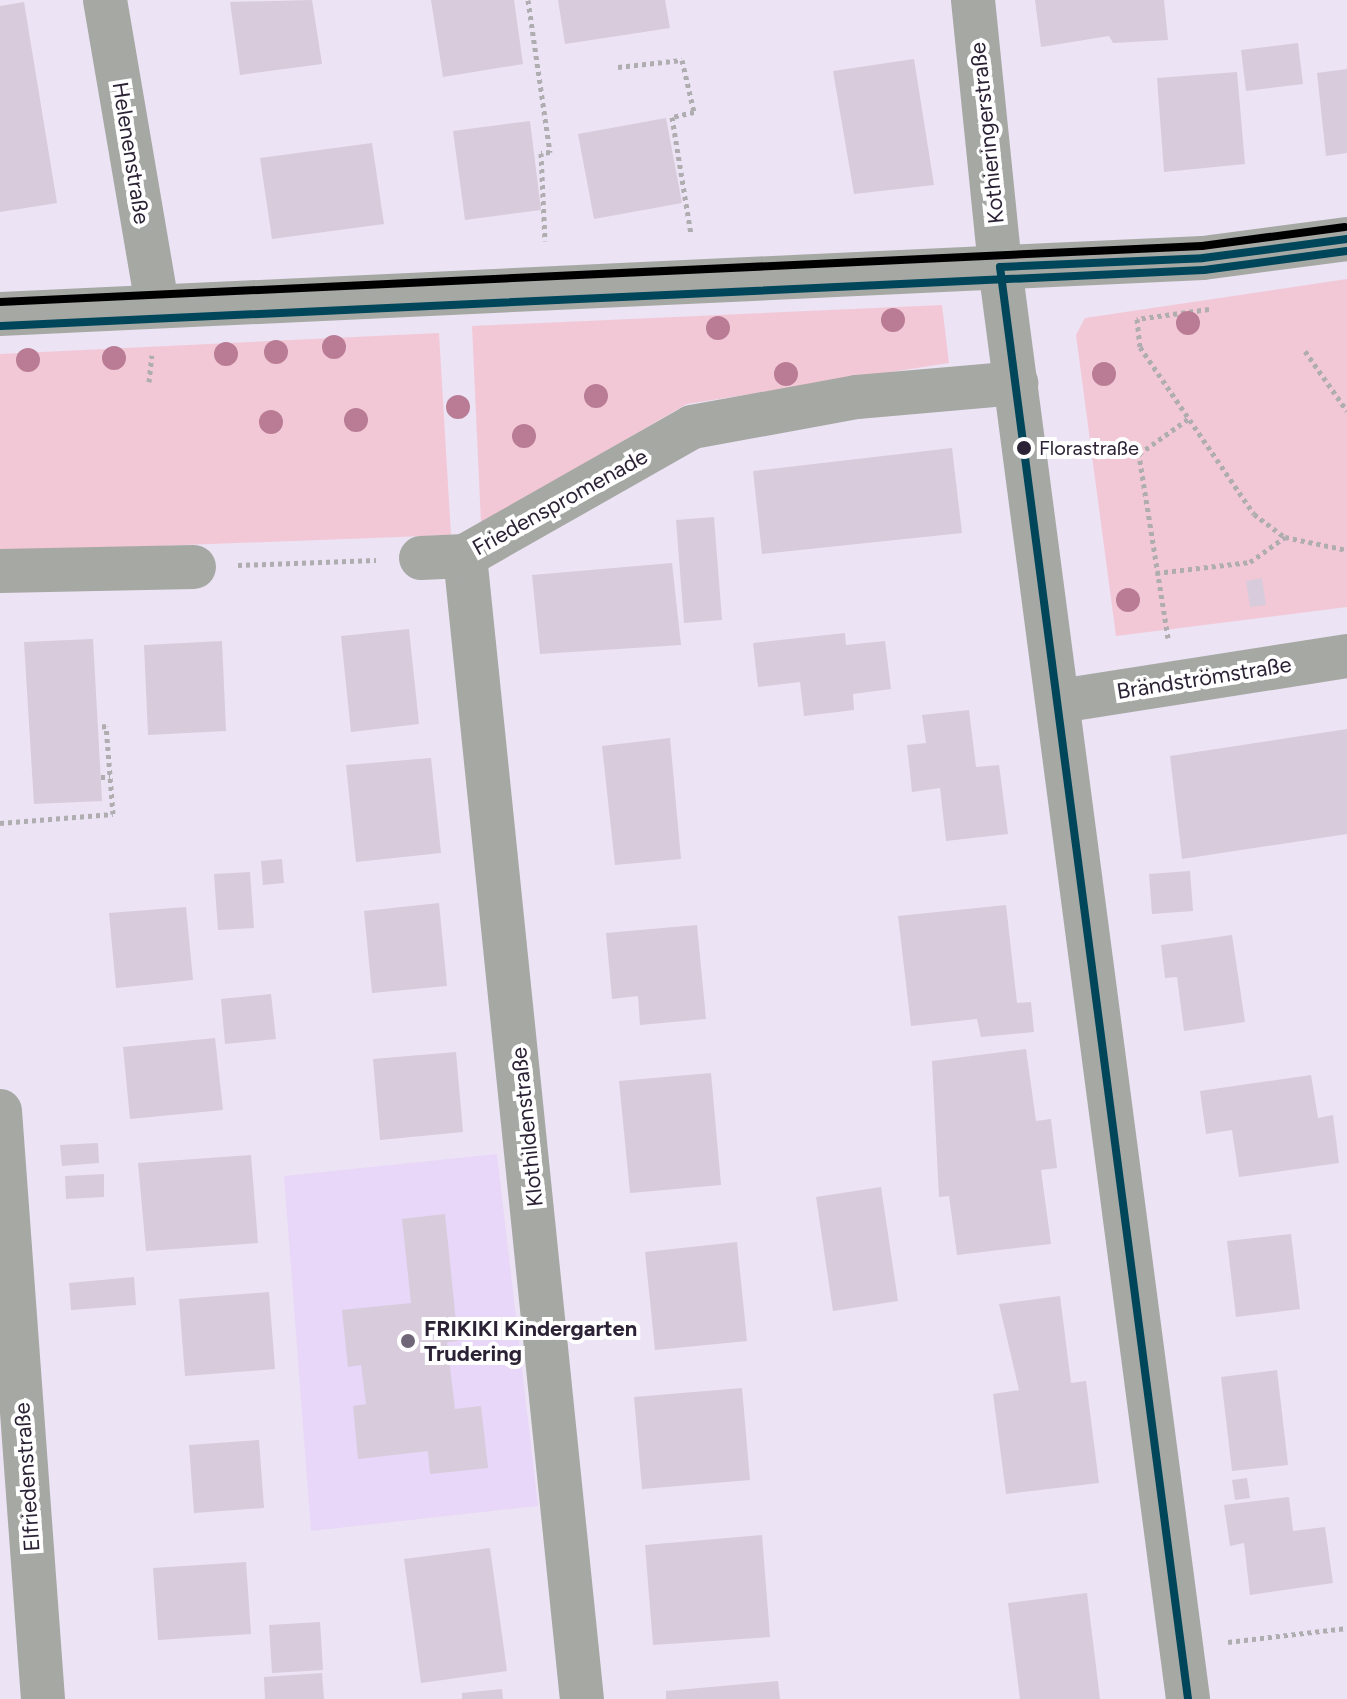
<!DOCTYPE html>
<meta charset="utf-8">
<style>
body{margin:0}
#map{position:relative;width:1347px;height:1699px;overflow:hidden;background:#ece3f4;font-family:Figtree,sans-serif}
div>[style]{position:absolute}
[style*='--x']{left:calc(var(--x)*1px);top:calc(var(--y)*1px);width:calc(var(--w)*1px);rotate:calc(var(--a)*1deg)}
.built>*{inset:0;background:#e8d7f8}
.green>*{inset:0;background:#f2c8d6}
.building>*{inset:0;background:#d8cbdb}
.path>*{height:5px;margin-top:-2.5px;transform-origin:0;background:repeating-linear-gradient(90deg,#afadaf 0 4px,transparent 0 8px)}
.minor>*{height:44px;margin:-22px;padding:0 22px;transform-origin:22px;border-radius:22px;background:#a6a8a4}
.tertiary>*{height:44px;margin:-22px;padding:0 22px;transform-origin:22px;border-radius:22px;background:#a6a8a4}
.bus-1>*{height:8px;margin:-4px;padding:0 4px;transform-origin:4px;border-radius:4px;background:#00465a}
.bus-2>*{height:8px;margin:-4px;padding:0 4px;transform-origin:4px;border-radius:4px;background:#00465a}
.bus-3>*{height:8px;margin:-4px;padding:0 4px;transform-origin:4px;border-radius:4px;background:#000}
.trees>*{width:24px;height:24px;margin:-12px;border-radius:50%;background:#b97c94}
.dots>*{width:22px;height:22px;translate:-50% -50%;box-sizing:border-box;border:4px solid #fff;border-radius:50%}
span{translate:-50% -50%;white-space:nowrap;text-align:center;line-height:1.15;-webkit-text-stroke:8px #fff;paint-order:stroke}
.bus-label{font-size:20px;color:#2c2235}
.left{translate:0 -50%;text-align:left}
.street-label{font-size:22px;color:#2c2235}
.poi-label{font-size:22px;color:#2c2235;font-weight:700}
</style>
<div id="map">
<div class="built">
<div style="clip-path:polygon(497px 1154px,538px 1506px,311px 1531px,284px 1176px)"></div>
</div>
<div class="green">
<div style="clip-path:polygon(1347px 279px,1347px 607px,1116px 636px,1076px 335px,1085px 318px)"></div>
<div style="clip-path:polygon(942px 305px,949px 363px,687px 404px,481px 523px,472px 326px)"></div>
<div style="clip-path:polygon(439px 333px,451px 535px,0 552px,0 354px)"></div>
</div>
<div class="building">
<div style="clip-path:polygon(312px 0,322px 64px,240px 75px,230px 2px)"></div>
<div style="clip-path:polygon(431px 0,514px 0,523px 64px,443px 77px)"></div>
<div style="clip-path:polygon(558px 0,665px 0,670px 28px,565px 44px)"></div>
<div style="clip-path:polygon(1035px 0,1164px 0,1168px 40px,1113px 43px,1109px 36px,1041px 47px)"></div>
<div style="clip-path:polygon(24px 2px,57px 203px,0 212px,0 6px)"></div>
<div style="clip-path:polygon(1298px 43px,1303px 84px,1246px 91px,1241px 50px)"></div>
<div style="clip-path:polygon(914px 59px,934px 185px,854px 194px,833px 71px)"></div>
<div style="clip-path:polygon(1347px 69px,1347px 153px,1326px 156px,1317px 73px)"></div>
<div style="clip-path:polygon(1237px 72px,1245px 164px,1164px 172px,1157px 78px)"></div>
<div style="clip-path:polygon(666px 118px,682px 203px,594px 219px,578px 134px)"></div>
<div style="clip-path:polygon(530px 121px,541px 210px,465px 220px,453px 131px)"></div>
<div style="clip-path:polygon(372px 143px,384px 224px,272px 239px,260px 158px)"></div>
<div style="clip-path:polygon(952px 448px,962px 533px,762px 554px,753px 471px)"></div>
<div style="clip-path:polygon(714px 517px,722px 620px,684px 623px,676px 520px)"></div>
<div style="clip-path:polygon(672px 563px,681px 645px,540px 654px,532px 575px)"></div>
<div style="clip-path:polygon(1262px 578px,1266px 605px,1250px 607px,1246px 581px)"></div>
<div style="clip-path:polygon(409px 629px,419px 724px,351px 732px,341px 636px)"></div>
<div style="clip-path:polygon(845px 633px,846px 645px,885px 641px,891px 689px,853px 694px,854px 710px,804px 716px,800px 682px,758px 687px,753px 643px)"></div>
<div style="clip-path:polygon(93px 639px,102px 801px,34px 804px,24px 642px)"></div>
<div style="clip-path:polygon(222px 641px,226px 731px,148px 735px,144px 645px)"></div>
<div style="clip-path:polygon(969px 710px,976px 767px,999px 765px,1008px 834px,946px 841px,940px 788px,912px 792px,907px 745px,926px 743px,922px 715px)"></div>
<div style="clip-path:polygon(1347px 729px,1347px 834px,1182px 859px,1170px 756px)"></div>
<div style="clip-path:polygon(670px 738px,681px 859px,615px 865px,602px 746px)"></div>
<div style="clip-path:polygon(431px 758px,441px 853px,356px 862px,346px 765px)"></div>
<div style="clip-path:polygon(282px 859px,284px 883px,263px 885px,261px 861px)"></div>
<div style="clip-path:polygon(1190px 871px,1193px 911px,1152px 914px,1149px 874px)"></div>
<div style="clip-path:polygon(250px 872px,254px 928px,218px 930px,214px 874px)"></div>
<div style="clip-path:polygon(439px 903px,447px 986px,372px 993px,364px 911px)"></div>
<div style="clip-path:polygon(1006px 905px,1017px 1003px,1031px 1002px,1034px 1032px,981px 1037px,977px 1019px,911px 1026px,898px 916px)"></div>
<div style="clip-path:polygon(186px 907px,193px 980px,116px 988px,109px 913px)"></div>
<div style="clip-path:polygon(697px 925px,706px 1019px,640px 1025px,638px 996px,612px 999px,606px 933px)"></div>
<div style="clip-path:polygon(1232px 935px,1245px 1022px,1184px 1031px,1177px 977px,1165px 978px,1161px 945px)"></div>
<div style="clip-path:polygon(271px 994px,276px 1039px,225px 1044px,221px 999px)"></div>
<div style="clip-path:polygon(215px 1038px,223px 1110px,130px 1119px,123px 1047px)"></div>
<div style="clip-path:polygon(1026px 1049px,1036px 1121px,1051px 1119px,1057px 1168px,1041px 1170px,1051px 1244px,957px 1255px,949px 1196px,939px 1197px,932px 1061px)"></div>
<div style="clip-path:polygon(456px 1052px,463px 1132px,380px 1140px,373px 1059px)"></div>
<div style="clip-path:polygon(711px 1073px,721px 1185px,630px 1193px,619px 1081px)"></div>
<div style="clip-path:polygon(1311px 1075px,1318px 1118px,1333px 1115px,1339px 1163px,1239px 1177px,1232px 1130px,1206px 1134px,1200px 1091px)"></div>
<div style="clip-path:polygon(98px 1143px,99px 1163px,62px 1166px,60px 1145px)"></div>
<div style="clip-path:polygon(251px 1155px,258px 1243px,146px 1251px,138px 1163px)"></div>
<div style="clip-path:polygon(104px 1174px,104px 1197px,66px 1199px,65px 1176px)"></div>
<div style="clip-path:polygon(881px 1187px,898px 1301px,833px 1311px,816px 1197px)"></div>
<div style="clip-path:polygon(445px 1214px,458px 1341px,447px 1342px,455px 1409px,481px 1406px,488px 1468px,430px 1474px,428px 1451px,358px 1459px,353px 1406px,366px 1404px,361px 1365px,348px 1367px,342px 1310px,411px 1303px,402px 1219px)"></div>
<div style="clip-path:polygon(1291px 1234px,1300px 1309px,1236px 1317px,1227px 1241px)"></div>
<div style="clip-path:polygon(737px 1242px,747px 1341px,655px 1350px,645px 1252px)"></div>
<div style="clip-path:polygon(134px 1277px,136px 1305px,71px 1310px,69px 1283px)"></div>
<div style="clip-path:polygon(269px 1292px,275px 1369px,185px 1376px,179px 1299px)"></div>
<div style="clip-path:polygon(1060px 1296px,1071px 1383px,1086px 1381px,1099px 1483px,1006px 1494px,993px 1394px,1019px 1390px,999px 1304px)"></div>
<div style="clip-path:polygon(1277px 1370px,1288px 1465px,1232px 1471px,1221px 1377px)"></div>
<div style="clip-path:polygon(742px 1388px,750px 1480px,642px 1489px,634px 1397px)"></div>
<div style="clip-path:polygon(259px 1440px,264px 1508px,194px 1513px,189px 1445px)"></div>
<div style="clip-path:polygon(1247px 1478px,1250px 1498px,1235px 1500px,1232px 1480px)"></div>
<div style="clip-path:polygon(1289px 1497px,1293px 1531px,1325px 1527px,1333px 1583px,1250px 1595px,1244px 1543px,1230px 1546px,1224px 1505px)"></div>
<div style="clip-path:polygon(762px 1535px,770px 1637px,653px 1645px,645px 1545px)"></div>
<div style="clip-path:polygon(490px 1548px,507px 1671px,421px 1683px,404px 1559px)"></div>
<div style="clip-path:polygon(246px 1562px,251px 1634px,158px 1640px,153px 1568px)"></div>
<div style="clip-path:polygon(1087px 1593px,1100px 1699px,1020px 1699px,1008px 1603px)"></div>
<div style="clip-path:polygon(320px 1622px,323px 1670px,272px 1673px,269px 1625px)"></div>
<div style="clip-path:polygon(322px 1673px,324px 1699px,265px 1699px,264px 1677px)"></div>
<div style="clip-path:polygon(778px 1681px,780px 1699px,666px 1699px,666px 1691px)"></div>
<div style="clip-path:polygon(502px 1689px,503px 1699px,462px 1699px,462px 1693px)"></div>
</div>
<div class="path">
<div style="--x:528;--y:0;--w:154;--a:81.8"></div>
<div style="--x:550;--y:152;--w:9;--a:174"></div>
<div style="--x:541;--y:153;--w:88;--a:87.4"></div>
<div style="--x:618;--y:67;--w:64;--a:-6.2"></div>
<div style="--x:682;--y:60;--w:53;--a:77"></div>
<div style="--x:694;--y:112;--w:23;--a:167"></div>
<div style="--x:672;--y:117;--w:119;--a:80.8"></div>
<div style="--x:1209;--y:309;--w:73;--a:172.1"></div>
<div style="--x:1137;--y:319;--w:28;--a:84"></div>
<div style="--x:1140;--y:347;--w:202;--a:55.7"></div>
<div style="--x:1254;--y:514;--w:39;--a:37"></div>
<div style="--x:1285;--y:537;--w:63;--a:11.8"></div>
<div style="--x:1305;--y:351;--w:73;--a:55"></div>
<div style="--x:149;--y:382;--w:27;--a:-84"></div>
<div style="--x:238;--y:565;--w:138;--a:-2.1"></div>
<div style="--x:1156;--y:573;--w:95;--a:-6.7"></div>
<div style="--x:1250;--y:562;--w:43;--a:-35.5"></div>
<div style="--x:1168;--y:638;--w:186;--a:-99"></div>
<div style="--x:1139;--y:454;--w:60;--a:-35.5"></div>
<div style="--x:101;--y:777;--w:9;--a:0"></div>
<div style="--x:0;--y:823;--w:113;--a:-4.6"></div>
<div style="--x:113;--y:814;--w:88;--a:-94.5"></div>
<div style="--x:106;--y:726;--w:8;--a:173"></div>
<div style="--x:1228;--y:1642;--w:120;--a:-6.7"></div>
</div>
<div class="minor">
<div style="--x:105;--y:0;--w:309;--a:80.3"></div>
<div style="--x:973;--y:0;--w:268;--a:84.2"></div>
<div style="--x:465;--y:556;--w:1149;--a:84.16"></div>
<div style="--x:421;--y:558;--w:44;--a:-2.6"></div>
<div style="--x:465;--y:556;--w:261;--a:-29.6"></div>
<div style="--x:692;--y:427;--w:168;--a:-10.3"></div>
<div style="--x:857;--y:397;--w:160;--a:-5"></div>
<div style="--x:0;--y:571;--w:194;--a:-1.2"></div>
<div style="--x:1060;--y:701;--w:291;--a:-8.9"></div>
<div style="--x:0;--y:1111;--w:590;--a:85.82"></div>
</div>
<div class="tertiary">
<div style="--x:1000;--y:267;--w:1444;--a:82.52"></div>
<div style="--x:0;--y:314;--w:1204;--a:-2.67"></div>
<div style="--x:1203;--y:258;--w:145;--a:-7.5"></div>
</div>
<div class="bus-1">
<div style="--x:1000;--y:267;--w:1444;--a:82.52"></div>
<div style="--x:1000;--y:267;--w:203;--a:-2.5"></div>
<div style="--x:1203;--y:258;--w:145;--a:-7.5"></div>
</div>
<div class="bus-2">
<div style="--x:1;--y:326;--w:1204;--a:-2.67"></div>
<div style="--x:1204;--y:270;--w:144;--a:-7.6"></div>
</div>
<div class="bus-3">
<div style="--x:0;--y:302;--w:1203;--a:-2.67"></div>
<div style="--x:1202;--y:246;--w:144;--a:-7.6"></div>
</div>
<div class="trees">
<div style="left:893px;top:320px"></div>
<div style="left:1188px;top:323px"></div>
<div style="left:718px;top:328px"></div>
<div style="left:334px;top:347px"></div>
<div style="left:276px;top:352px"></div>
<div style="left:226px;top:354px"></div>
<div style="left:114px;top:358px"></div>
<div style="left:28px;top:360px"></div>
<div style="left:786px;top:374px"></div>
<div style="left:1104px;top:374px"></div>
<div style="left:596px;top:396px"></div>
<div style="left:458px;top:407px"></div>
<div style="left:356px;top:420px"></div>
<div style="left:271px;top:422px"></div>
<div style="left:524px;top:436px"></div>
<div style="left:1128px;top:600px"></div>
</div>
<div class="dots">
<div style="left:1024px;top:448px;background:#2c2235"></div>
<div style="left:408px;top:1341px;background:#6f6678"></div>
</div>
<div class="bus-label">
<span class="left" style="left:1039px;top:448px">Florastraße</span>
</div>
<div class="street-label">
<span style="left:987px;top:133px;rotate:-96deg">Kothieringerstraße</span>
<span style="left:131px;top:153px;rotate:81deg">Helenenstraße</span>
<span style="left:560px;top:502px;rotate:-29deg">Friedenspromenade</span>
<span style="left:1204px;top:678px;rotate:-9deg">Brändströmstraße</span>
<span style="left:527px;top:1127px;rotate:-96deg">Klothildenstraße</span>
<span style="left:27px;top:1477px;rotate:-94deg">Elfriedenstraße</span>
</div>
<div class="poi-label">
<span class="left" style="left:424px;top:1341px">FRIKIKI Kindergarten<br>Trudering</span>
</div>
</div>
